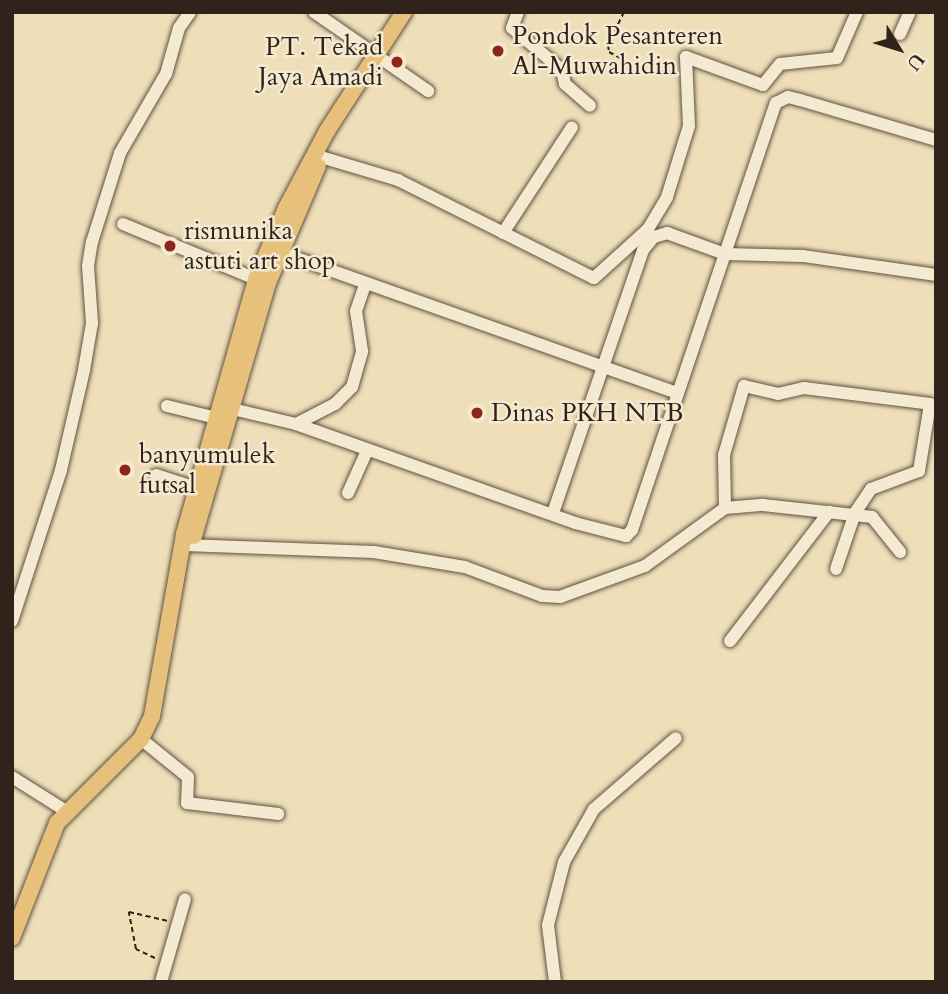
<!DOCTYPE html>
<style>
body{margin:0}
#map{position:relative;width:948px;height:994px;overflow:hidden;background:#eedfb9;font-family:Cardo,serif}
div>[style]{position:absolute}
[style*='--x']{left:calc(var(--x)*1px);top:calc(var(--y)*1px);width:calc(var(--w)*1px);rotate:calc(var(--a)*1deg)}
.path>*{height:2px;margin-top:-1px;transform-origin:0;background:repeating-linear-gradient(90deg,#31221b 0 5px,transparent 0 8.5px)}
.roads{filter:drop-shadow(0 0 2px #605142) drop-shadow(0 0 2px #605142)}
.minor>*{height:12px;margin:-6px;padding:0 6px;transform-origin:6px;border-radius:6px;background:#f4ead2}
.major>*{height:16px;margin:-8px;padding:0 8px;transform-origin:8px;border-radius:8px;background:#e7c07c}
.dots>*{width:19px;height:19px;translate:-50% -50%;box-sizing:border-box;border:4px solid #f4ead2;border-radius:50%}
span{translate:-50% -50%;white-space:nowrap;text-align:center;line-height:1.15;-webkit-text-stroke:5px #f4ead2;paint-order:stroke}
.poi-label{font-size:26px;color:#31221b}
.left{translate:0 -50%;text-align:left}
.right{translate:-100% -50%;text-align:right}
.frame{position:absolute;inset:0;border:14px solid #31221b;pointer-events:none}
.north{position:absolute;left:864px;top:14px;width:70px;height:70px;-webkit-text-stroke:5px #f4ead2;paint-order:stroke;rotate:128deg;font-size:19px;font-weight:700;line-height:28px;text-align:center;color:#31221b}
.north::after{content:'';display:block;margin:auto;width:24px;height:32px;background:#31221b;clip-path:polygon(50% 0,100% 100%,50% 72%,0 100%)}
</style>
<div id="map">
<div class="path">
<div style="--x:624;--y:12;--w:37;--a:116"></div>
<div style="--x:608;--y:45;--w:7;--a:82"></div>
<div style="--x:609;--y:52;--w:27;--a:28"></div>
<div style="--x:633;--y:65;--w:44;--a:11.8"></div>
<div style="--x:155;--y:958;--w:21;--a:-155"></div>
<div style="--x:136;--y:949;--w:38;--a:-101"></div>
<div style="--x:129;--y:912;--w:39;--a:13"></div>
</div>
<div class="roads">
<div class="minor">
<div style="--x:314;--y:12;--w:139;--a:34.7"></div>
<div style="--x:518;--y:12;--w:17;--a:111"></div>
<div style="--x:512;--y:28;--w:65;--a:40"></div>
<div style="--x:562;--y:70;--w:14;--a:78"></div>
<div style="--x:565;--y:84;--w:33;--a:41"></div>
<div style="--x:900;--y:34;--w:24;--a:-66"></div>
<div style="--x:314;--y:155;--w:88;--a:16.6"></div>
<div style="--x:398;--y:180;--w:219;--a:26.6"></div>
<div style="--x:594;--y:278;--w:73;--a:-42.2"></div>
<div style="--x:648;--y:229;--w:37;--a:-59"></div>
<div style="--x:667;--y:197;--w:74;--a:-72.8"></div>
<div style="--x:689;--y:126;--w:69;--a:-92.5"></div>
<div style="--x:686;--y:57;--w:82;--a:20"></div>
<div style="--x:763;--y:85;--w:27;--a:-51"></div>
<div style="--x:780;--y:64;--w:57;--a:-6"></div>
<div style="--x:837;--y:58;--w:50;--a:-66.5"></div>
<div style="--x:123;--y:224;--w:144;--a:22.5"></div>
<div style="--x:503;--y:233;--w:126;--a:-56.9"></div>
<div style="--x:279;--y:252;--w:422;--a:19.5"></div>
<div style="--x:167;--y:406;--w:60;--a:13.6"></div>
<div style="--x:224;--y:407;--w:74;--a:13.3"></div>
<div style="--x:296;--y:424;--w:296;--a:19.5"></div>
<div style="--x:575;--y:523;--w:53;--a:14.3"></div>
<div style="--x:626;--y:536;--w:8;--a:-45"></div>
<div style="--x:632;--y:530;--w:451;--a:-71.4"></div>
<div style="--x:776;--y:103;--w:13;--a:-27"></div>
<div style="--x:788;--y:97;--w:12;--a:14"></div>
<div style="--x:800;--y:100;--w:142;--a:16.4"></div>
<div style="--x:296;--y:424;--w:44;--a:-27.1"></div>
<div style="--x:335;--y:404;--w:24;--a:-45"></div>
<div style="--x:352;--y:387;--w:37;--a:-74"></div>
<div style="--x:362;--y:351;--w:40;--a:-98.5"></div>
<div style="--x:356;--y:311;--w:28;--a:-71"></div>
<div style="--x:156;--y:475;--w:42;--a:18"></div>
<div style="--x:348;--y:493;--w:46;--a:-65.7"></div>
<div style="--x:725;--y:508;--w:53;--a:-91.1"></div>
<div style="--x:724;--y:455;--w:72;--a:-73.8"></div>
<div style="--x:744;--y:386;--w:35;--a:13"></div>
<div style="--x:778;--y:394;--w:27;--a:-13"></div>
<div style="--x:804;--y:388;--w:127;--a:7.2"></div>
<div style="--x:930;--y:404;--w:68;--a:99.3"></div>
<div style="--x:919;--y:471;--w:51;--a:159.4"></div>
<div style="--x:871;--y:489;--w:29;--a:124"></div>
<div style="--x:855;--y:513;--w:59;--a:108.7"></div>
<div style="--x:553;--y:513;--w:278;--a:-71.1"></div>
<div style="--x:643;--y:250;--w:17;--a:-50"></div>
<div style="--x:654;--y:237;--w:14;--a:-17"></div>
<div style="--x:667;--y:233;--w:62;--a:19.9"></div>
<div style="--x:725;--y:254;--w:78;--a:1.5"></div>
<div style="--x:803;--y:256;--w:134;--a:8.1"></div>
<div style="--x:185;--y:545;--w:189;--a:2.1"></div>
<div style="--x:374;--y:552;--w:92;--a:9.4"></div>
<div style="--x:465;--y:567;--w:82;--a:20.6"></div>
<div style="--x:542;--y:596;--w:18;--a:3"></div>
<div style="--x:560;--y:597;--w:90;--a:-20"></div>
<div style="--x:645;--y:566;--w:99;--a:-35.9"></div>
<div style="--x:725;--y:508;--w:38;--a:-5"></div>
<div style="--x:763;--y:505;--w:110;--a:6.3"></div>
<div style="--x:872;--y:517;--w:45;--a:51.3"></div>
<div style="--x:12;--y:621;--w:159;--a:-72"></div>
<div style="--x:61;--y:470;--w:103;--a:-77"></div>
<div style="--x:84;--y:370;--w:48;--a:-80.3"></div>
<div style="--x:92;--y:323;--w:57;--a:-94"></div>
<div style="--x:88;--y:266;--w:24;--a:-81"></div>
<div style="--x:92;--y:242;--w:93;--a:-72.5"></div>
<div style="--x:120;--y:153;--w:91;--a:-59.8"></div>
<div style="--x:166;--y:74;--w:48;--a:-74.2"></div>
<div style="--x:179;--y:28;--w:19;--a:-55"></div>
<div style="--x:730;--y:641;--w:163;--a:-52.5"></div>
<div style="--x:141;--y:739;--w:60;--a:39"></div>
<div style="--x:188;--y:777;--w:26;--a:92"></div>
<div style="--x:187;--y:803;--w:92;--a:6.9"></div>
<div style="--x:12;--y:777;--w:64;--a:32.2"></div>
<div style="--x:161;--y:982;--w:86;--a:-73.9"></div>
<div style="--x:555;--y:982;--w:57;--a:-97"></div>
<div style="--x:548;--y:925;--w:65;--a:-75.7"></div>
<div style="--x:564;--y:862;--w:61;--a:-60.5"></div>
<div style="--x:594;--y:809;--w:108;--a:-40.9"></div>
</div>
<div class="major">
<div style="--x:194;--y:536;--w:264;--a:-73.7"></div>
<div style="--x:268;--y:283;--w:127;--a:-66.9"></div>
<div style="--x:12;--y:938;--w:123;--a:-68.6"></div>
<div style="--x:57;--y:823;--w:119;--a:-45"></div>
<div style="--x:141;--y:739;--w:25;--a:-64"></div>
<div style="--x:152;--y:716;--w:185;--a:-80"></div>
<div style="--x:184;--y:534;--w:265;--a:-74.2"></div>
<div style="--x:256;--y:279;--w:77;--a:-67.1"></div>
<div style="--x:286;--y:208;--w:87;--a:-62"></div>
<div style="--x:327;--y:131;--w:142;--a:-57.1"></div>
</div>
</div>
<div class="dots">
<div style="left:498px;top:51px;background:#8f2418"></div>
<div style="left:397px;top:62px;background:#8f2418"></div>
<div style="left:170px;top:246px;background:#8f2418"></div>
<div style="left:477px;top:413px;background:#8f2418"></div>
<div style="left:125px;top:470px;background:#8f2418"></div>
</div>
<div class="poi-label">
<span class="left" style="left:512px;top:51px">Pondok Pesanteren<br>Al-Muwahidin</span>
<span class="right" style="left:383px;top:62px">PT. Tekad<br>Jaya Amadi</span>
<span class="left" style="left:184px;top:246px">rismunika<br>astuti art shop</span>
<span class="left" style="left:491px;top:413px">Dinas PKH NTB</span>
<span class="left" style="left:139px;top:470px">banyumulek<br>futsal</span>
</div>
<div class="frame"></div>
<div class="north">U</div>
</div>
